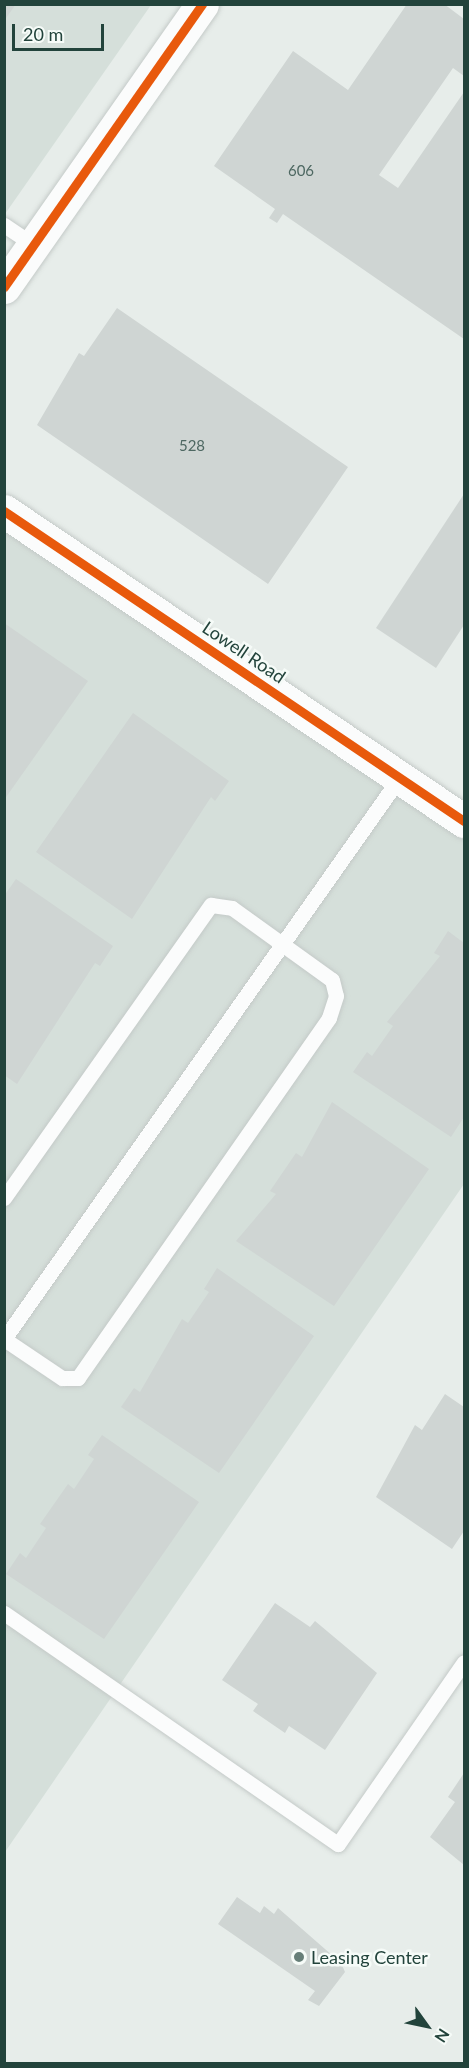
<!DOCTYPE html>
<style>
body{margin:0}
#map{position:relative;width:469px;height:2068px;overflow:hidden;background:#e7edea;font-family:Lato,sans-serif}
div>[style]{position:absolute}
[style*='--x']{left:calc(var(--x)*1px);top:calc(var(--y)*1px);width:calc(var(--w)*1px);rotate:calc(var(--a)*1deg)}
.built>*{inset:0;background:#d5dfda}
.building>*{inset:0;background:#cfd5d3}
.roads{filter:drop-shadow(0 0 2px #c4cac8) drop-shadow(0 0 2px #c4cac8)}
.service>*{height:15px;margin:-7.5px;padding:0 7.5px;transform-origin:7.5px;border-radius:7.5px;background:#fbfcfc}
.tertiary>*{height:33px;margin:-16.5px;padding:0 16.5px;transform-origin:16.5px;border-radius:16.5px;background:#fbfcfc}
.cycleway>*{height:9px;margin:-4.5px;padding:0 4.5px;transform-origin:4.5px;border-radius:4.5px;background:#e8590c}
.dots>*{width:16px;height:16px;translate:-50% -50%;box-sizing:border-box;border:3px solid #f6fbf8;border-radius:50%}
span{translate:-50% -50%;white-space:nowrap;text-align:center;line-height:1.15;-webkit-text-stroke:5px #f6fbf8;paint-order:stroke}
.number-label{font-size:15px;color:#4e6862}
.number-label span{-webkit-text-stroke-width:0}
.street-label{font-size:18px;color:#22433b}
.poi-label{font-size:18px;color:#22433b}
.left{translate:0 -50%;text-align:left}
.frame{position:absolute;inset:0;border:6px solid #22433b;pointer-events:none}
.north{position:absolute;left:397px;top:1996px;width:60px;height:60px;-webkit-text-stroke:4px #f6fbf8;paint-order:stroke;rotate:123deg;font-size:16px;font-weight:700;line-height:24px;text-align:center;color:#22433b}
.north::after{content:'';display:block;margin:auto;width:21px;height:27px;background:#22433b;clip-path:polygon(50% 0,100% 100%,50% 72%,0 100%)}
.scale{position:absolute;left:12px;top:24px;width:92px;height:27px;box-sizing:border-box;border:3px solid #22433b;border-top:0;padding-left:8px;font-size:18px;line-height:21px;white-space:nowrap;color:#22433b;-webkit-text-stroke:4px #f6fbf8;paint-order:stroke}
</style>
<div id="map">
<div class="built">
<div style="clip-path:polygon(5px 5px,151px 5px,5px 214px)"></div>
<div style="clip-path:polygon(5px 511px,464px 821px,464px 1184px,5px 1852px)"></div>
</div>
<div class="building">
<div style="clip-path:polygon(4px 4px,16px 4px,4px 21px)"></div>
<div style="clip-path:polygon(407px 4px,444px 4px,464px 19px,464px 76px,453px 68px,379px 175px,398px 188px,464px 92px,464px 339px,283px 214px,277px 223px,269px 218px,275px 209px,214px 166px,293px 51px,348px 90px)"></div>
<div style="clip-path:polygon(117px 308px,348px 467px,268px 584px,37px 425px,79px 353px,84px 356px)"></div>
<div style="clip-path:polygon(464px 494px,464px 625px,436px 668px,376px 628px)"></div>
<div style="clip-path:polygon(4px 623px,88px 681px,4px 800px)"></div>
<div style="clip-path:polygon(133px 713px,229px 781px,215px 801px,211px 797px,132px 919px,36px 852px)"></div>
<div style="clip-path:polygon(16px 879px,113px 946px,100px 966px,95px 963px,17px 1084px,4px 1075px,4px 896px)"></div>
<div style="clip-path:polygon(448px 931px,464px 943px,464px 1117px,451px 1137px,353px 1072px,367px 1052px,372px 1056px,393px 1026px,387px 1022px,440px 956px,434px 953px)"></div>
<div style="clip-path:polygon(332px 1102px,429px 1169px,334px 1306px,236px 1241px,276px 1194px,270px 1191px,296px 1153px,302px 1157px)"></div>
<div style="clip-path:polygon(217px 1268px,314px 1336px,219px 1473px,121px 1407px,134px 1388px,140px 1392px,182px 1319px,188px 1323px,209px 1292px,204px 1289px)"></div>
<div style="clip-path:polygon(445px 1394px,464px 1407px,464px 1531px,452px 1549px,376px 1497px,415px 1425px,422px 1430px)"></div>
<div style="clip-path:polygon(102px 1435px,199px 1502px,104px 1639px,6px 1574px,20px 1553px,26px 1558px,46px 1528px,40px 1524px,68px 1484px,74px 1489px,94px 1459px,88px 1455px)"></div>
<div style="clip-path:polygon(275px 1603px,310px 1627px,315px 1621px,377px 1673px,325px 1750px,289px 1726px,285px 1733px,253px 1711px,258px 1704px,222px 1680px)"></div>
<div style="clip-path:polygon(464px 1773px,464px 1865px,430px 1837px,455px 1802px,448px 1797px)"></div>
<div style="clip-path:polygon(237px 1897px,260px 1913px,264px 1906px,274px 1914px,278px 1908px,341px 1963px,345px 1972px,319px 2006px,308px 2000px,315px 1991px,218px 1924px)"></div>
</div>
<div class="roads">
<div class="service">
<div style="--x:4;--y:225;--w:36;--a:34"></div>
<div style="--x:4;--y:1198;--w:359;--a:-54.8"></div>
<div style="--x:211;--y:905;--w:21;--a:8"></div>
<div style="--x:232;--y:908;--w:123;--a:35.8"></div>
<div style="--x:332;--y:980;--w:16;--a:76"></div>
<div style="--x:336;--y:996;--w:23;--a:108"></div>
<div style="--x:329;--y:1018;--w:439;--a:124.9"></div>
<div style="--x:78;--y:1378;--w:16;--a:180"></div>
<div style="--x:62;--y:1378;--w:70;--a:-146.1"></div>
<div style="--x:4;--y:1339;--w:688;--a:-54.83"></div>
<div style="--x:4;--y:1613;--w:406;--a:34.7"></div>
<div style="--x:338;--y:1844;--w:221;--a:-55.3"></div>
</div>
<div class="tertiary">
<div style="--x:4;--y:287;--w:345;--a:-55"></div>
<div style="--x:4;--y:511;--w:555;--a:33.98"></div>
</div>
</div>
<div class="cycleway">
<div style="--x:4;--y:287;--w:345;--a:-55"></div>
<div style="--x:4;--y:511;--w:555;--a:33.98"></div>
</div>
<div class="dots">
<div style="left:299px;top:1957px;background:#677e78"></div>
</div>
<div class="number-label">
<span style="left:301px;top:171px">606</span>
<span style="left:192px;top:446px">528</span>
</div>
<div class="street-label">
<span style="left:244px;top:652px;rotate:34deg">Lowell Road</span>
</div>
<div class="poi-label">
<span class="left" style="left:311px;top:1957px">Leasing Center</span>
</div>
<div class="frame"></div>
<div class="north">N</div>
<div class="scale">20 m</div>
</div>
